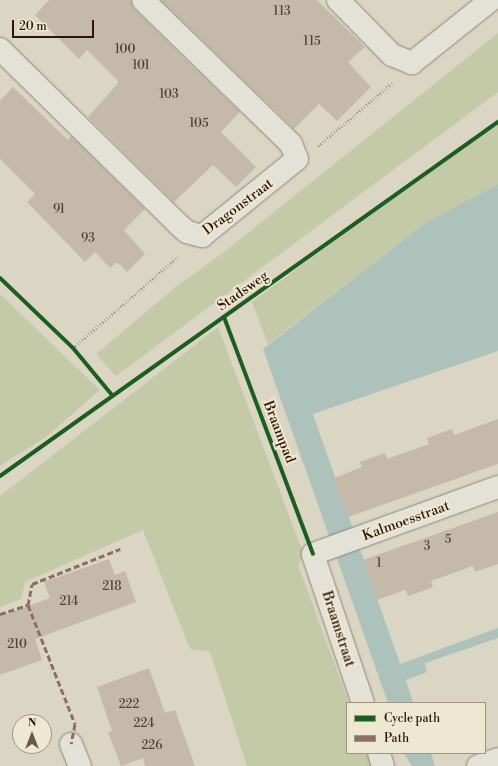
<!DOCTYPE html>
<style>
body{margin:0}
#map{position:relative;width:498px;height:766px;overflow:hidden;background:#dbd6c3;font-family:"Libre Bodoni",serif}
div>[style]{position:absolute}
[style*='--x']{left:calc(var(--x)*1px);top:calc(var(--y)*1px);width:calc(var(--w)*1px);rotate:calc(var(--a)*1deg)}
.green>*{inset:0;background:#c4caa8}
.water>*{inset:0;background:#adc2bb}
.building>*{inset:0;background:#c5baaa}
.path>*{height:2.5px;margin-top:-1.25px;transform-origin:0;background:repeating-linear-gradient(90deg,#a09b93 0 1px,transparent 0 3px)}
.roads{filter:drop-shadow(0 0 1px #8d877b) drop-shadow(0 0 1px #8d877b)}
.street>*{height:22px;margin:-11px;padding:0 11px;transform-origin:11px;border-radius:11px;background:#e4e1d7}
.quiet>*{height:3px;margin-top:-1.5px;transform-origin:0;background:repeating-linear-gradient(90deg,#8d6e63 0 6px,transparent 0 9px)}
.cycleway>*{height:4px;margin:-2px;padding:0 2px;transform-origin:2px;border-radius:2px;background:#1b5e20}
span{translate:-50% -50%;white-space:nowrap;text-align:center;line-height:1.15;-webkit-text-stroke:4px #eee8d2;paint-order:stroke}
.number-label{font-size:12px;color:#523f2f}
.number-label span{-webkit-text-stroke-width:0}
.street-label{font-size:14px;color:#2c1606}
.legend{position:absolute;left:346px;top:702px;width:140px;height:52px;box-sizing:border-box;background:#eee8d2;border:1px solid #a09480;margin:0;padding:5px 7px;list-style:none;font-size:12px;color:#2c1606}
.legend li{display:flex;align-items:center;gap:8px;height:20px}
.legend b{width:20px;border:1px solid #a09480}
.north{position:absolute;left:12px;top:714px;width:40px;height:40px;box-sizing:border-box;background:#eee8d2;border:1px solid #a09480;border-radius:50%;rotate:0deg;font-size:11px;font-weight:700;line-height:16px;text-align:center;color:#2c1606}
.north::after{content:'';display:block;margin:auto;width:14px;height:18px;background:#695948;clip-path:polygon(50% 0,100% 100%,50% 72%,0 100%)}
.scale{position:absolute;left:12px;top:20px;width:82px;height:18px;box-sizing:border-box;border:2px solid #2c1606;border-top:0;padding-left:5px;font-size:12px;line-height:14px;white-space:nowrap;color:#2c1606;-webkit-text-stroke:3px #eee8d2;paint-order:stroke}
</style>
<div id="map">
<div class="green">
<div style="clip-path:polygon(498px 33px,498px 92px,116px 376px,96px 354px,177px 286px,224px 252px)"></div>
<div style="clip-path:polygon(498px 119px,498px 184px,425px 223px,268px 344px,252px 302px)"></div>
<div style="clip-path:polygon(0 294px,100px 390px,46px 437px,0 466px)"></div>
<div style="clip-path:polygon(218px 327px,304px 555px,298px 565px,349px 703px,347px 753px,367px 753px,372px 766px,247px 766px,210px 652px,190px 649px,143px 530px,25px 582px,21px 599px,0 607px,0 496px)"></div>
</div>
<div class="water">
<div style="clip-path:polygon(498px 184px,498px 351px,313px 414px,400px 664px,498px 628px,498px 638px,425px 663px,427px 672px,406px 680px,413px 703px,388px 703px,263px 349px,425px 223px)"></div>
<div style="clip-path:polygon(404px 753px,431px 753px,435px 766px,412px 766px)"></div>
</div>
<div class="building">
<div style="clip-path:polygon(49px 0,131px 0,134px 9px,240px 112px,221px 132px,256px 167px,236px 187px,213px 165px,174px 202px,88px 117px,119px 82px,87px 50px,79px 59px,35px 15px)"></div>
<div style="clip-path:polygon(161px 0,317px 0,365px 47px,348px 62px,371px 87px,337px 121px,319px 104px,294px 129px)"></div>
<div style="clip-path:polygon(13px 87px,68px 140px,71px 136px,145px 209px,124px 230px,145px 254px,127px 272px,117px 262px,110px 268px,95px 252px,85px 262px,27px 202px,35px 194px,0 159px,0 101px)"></div>
<div style="clip-path:polygon(498px 419px,498px 464px,348px 517px,334px 478px,362px 467px,360px 462px,385px 453px,387px 459px,429px 444px,427px 438px,452px 429px,454px 435px)"></div>
<div style="clip-path:polygon(498px 512px,498px 564px,475px 572px,473px 566px,431px 581px,433px 587px,420px 592px,408px 596px,405px 590px,377px 600px,363px 560px)"></div>
<div style="clip-path:polygon(109px 559px,115px 575px,125px 571px,136px 602px,35px 639px,42px 660px,0 675px,0 616px,50px 598px,44px 582px)"></div>
<div style="clip-path:polygon(149px 668px,165px 713px,175px 710px,195px 766px,145px 766px,143px 758px,121px 766px,108px 732px,112px 731px,97px 687px)"></div>
</div>
<div class="path">
<div style="--x:318;--y:146;--w:97;--a:-40.4"></div>
<div style="--x:73;--y:348;--w:140;--a:-41"></div>
</div>
<div class="roads">
<div class="street">
<div style="--x:338;--y:0;--w:77;--a:45.5"></div>
<div style="--x:392;--y:55;--w:22;--a:22"></div>
<div style="--x:412;--y:63;--w:101;--a:-38.6"></div>
<div style="--x:0;--y:49;--w:250;--a:44.5"></div>
<div style="--x:178;--y:224;--w:12;--a:42"></div>
<div style="--x:187;--y:232;--w:16;--a:15"></div>
<div style="--x:202;--y:236;--w:122;--a:-39"></div>
<div style="--x:297;--y:159;--w:16;--a:-112"></div>
<div style="--x:291;--y:144;--w:206;--a:-135.8"></div>
<div style="--x:363;--y:703;--w:157;--a:-108.6"></div>
<div style="--x:313;--y:554;--w:197;--a:-19.9"></div>
<div style="--x:71;--y:744;--w:24;--a:68"></div>
<div style="--x:379;--y:753;--w:14;--a:73"></div>
<div style="--x:478;--y:766;--w:21;--a:-19"></div>
</div>
</div>
<div class="quiet">
<div style="--x:28;--y:605;--w:128;--a:68.4"></div>
<div style="--x:75;--y:724;--w:20;--a:101"></div>
<div style="--x:0;--y:614;--w:29;--a:-18"></div>
<div style="--x:28;--y:605;--w:21;--a:-79"></div>
<div style="--x:32;--y:584;--w:95;--a:-21.7"></div>
</div>
<div class="cycleway">
<div style="--x:0;--y:278;--w:101;--a:43.8"></div>
<div style="--x:73;--y:348;--w:61;--a:50.3"></div>
<div style="--x:224;--y:317;--w:253;--a:69.4"></div>
<div style="--x:0;--y:476;--w:611;--a:-35.41"></div>
</div>
<div class="number-label">
<span style="left:282px;top:12px">113</span>
<span style="left:312px;top:42px">115</span>
<span style="left:125px;top:50px">100</span>
<span style="left:141px;top:66px">101</span>
<span style="left:169px;top:95px">103</span>
<span style="left:199px;top:124px">105</span>
<span style="left:59px;top:210px">91</span>
<span style="left:88px;top:239px">93</span>
<span style="left:448px;top:540px">5</span>
<span style="left:427px;top:547px">3</span>
<span style="left:379px;top:564px">1</span>
<span style="left:112px;top:587px">218</span>
<span style="left:69px;top:602px">214</span>
<span style="left:17px;top:645px">210</span>
<span style="left:129px;top:705px">222</span>
<span style="left:144px;top:724px">224</span>
<span style="left:152px;top:746px">226</span>
</div>
<div class="street-label">
<span style="left:238px;top:207px;rotate:-37deg">Dragonstraat</span>
<span style="left:243px;top:291px;rotate:-35deg">Stadsweg</span>
<span style="left:279px;top:432px;rotate:69deg">Braampad</span>
<span style="left:406px;top:521px;rotate:-20deg">Kalmoesstraat</span>
<span style="left:338px;top:629px;rotate:72deg">Braamstraat</span>
</div>
<ul class="legend">
<li><b style="height:5px;background:#1b5e20"></b>Cycle path</li>
<li><b style="height:5px;background:#8d6e63"></b>Path</li>
</ul>
<div class="north">N</div>
<div class="scale">20 m</div>
</div>
